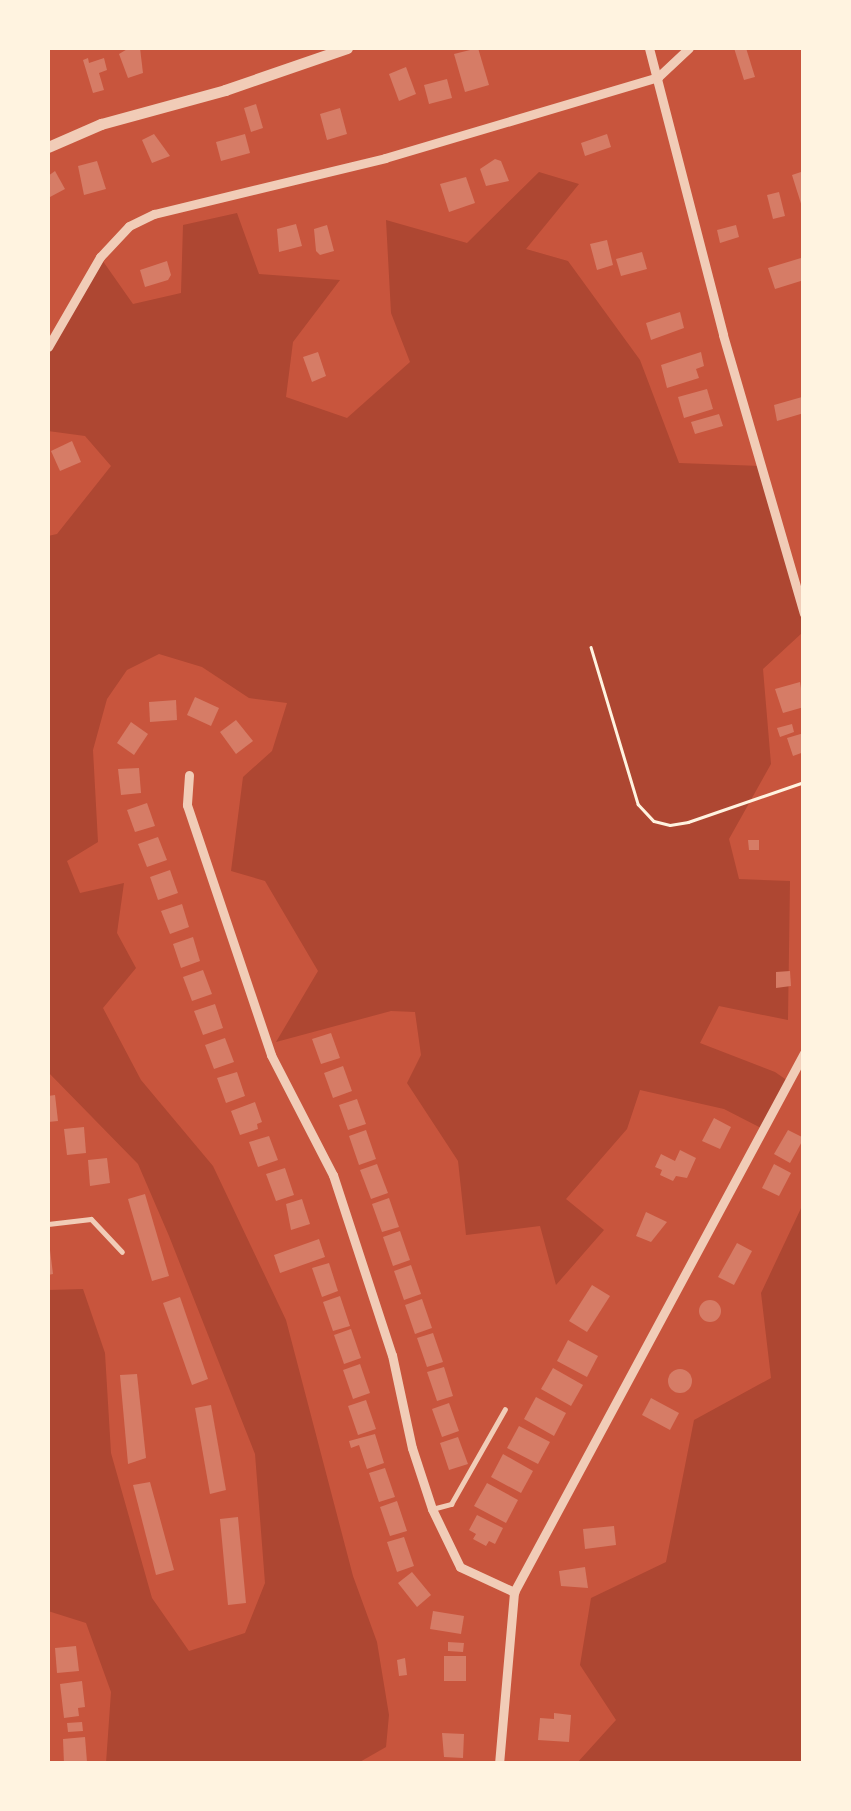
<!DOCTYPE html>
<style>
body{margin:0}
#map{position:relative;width:851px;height:1811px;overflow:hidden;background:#c8553d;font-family:Raleway,sans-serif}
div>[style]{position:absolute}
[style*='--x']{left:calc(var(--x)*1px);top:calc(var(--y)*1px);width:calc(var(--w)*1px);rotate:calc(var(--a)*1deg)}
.green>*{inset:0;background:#ae4732}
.building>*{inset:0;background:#d67c66}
.round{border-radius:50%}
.path>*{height:2.5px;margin:-1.25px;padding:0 1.25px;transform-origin:1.25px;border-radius:1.25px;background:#fff3e0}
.service>*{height:5px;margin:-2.5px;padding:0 2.5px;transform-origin:2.5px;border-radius:2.5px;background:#f1ccb7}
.minor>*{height:9px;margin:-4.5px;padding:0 4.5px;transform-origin:4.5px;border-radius:4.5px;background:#f1ccb7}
.tertiary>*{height:11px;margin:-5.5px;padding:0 5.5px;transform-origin:5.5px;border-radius:5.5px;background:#f1ccb7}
span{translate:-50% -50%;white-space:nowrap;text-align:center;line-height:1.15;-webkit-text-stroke:8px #fff3e0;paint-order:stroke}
.frame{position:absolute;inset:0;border:50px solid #fff3e0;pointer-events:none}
</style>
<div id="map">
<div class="green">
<div style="clip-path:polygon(539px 172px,579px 184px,526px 249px,568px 261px,640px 360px,679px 463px,761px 466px,803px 613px,803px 632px,763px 669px,771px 764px,729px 839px,739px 879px,790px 881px,788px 1020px,719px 1006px,700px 1043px,775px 1072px,788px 1081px,763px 1129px,724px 1109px,640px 1090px,627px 1129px,566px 1199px,604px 1230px,556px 1285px,540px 1226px,466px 1235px,458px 1161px,407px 1083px,421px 1055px,415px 1012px,391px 1011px,276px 1042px,318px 971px,265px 881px,231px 871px,243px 777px,272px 751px,287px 703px,249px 698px,202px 667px,159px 654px,127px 670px,107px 699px,93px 750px,98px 842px,67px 861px,80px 893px,124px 883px,117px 933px,136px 968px,103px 1008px,141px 1080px,213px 1166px,286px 1320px,353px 1576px,377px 1642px,389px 1715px,386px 1747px,358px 1763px,106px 1763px,111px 1692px,86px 1623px,48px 1611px,48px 1290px,83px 1289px,105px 1353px,111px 1453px,152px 1598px,189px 1651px,245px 1633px,265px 1583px,255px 1454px,169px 1236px,138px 1164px,48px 1072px,48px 536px,57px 534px,111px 466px,85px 436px,48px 431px,48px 347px,100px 257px,133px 304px,181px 293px,183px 225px,237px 213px,259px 274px,340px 280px,293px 342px,286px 397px,347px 418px,410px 362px,391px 313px,386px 220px,467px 243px)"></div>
<div style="clip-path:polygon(803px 1204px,803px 1763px,577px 1763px,616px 1720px,580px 1665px,591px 1598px,666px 1562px,694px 1420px,771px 1378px,761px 1293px)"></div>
</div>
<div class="building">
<div style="clip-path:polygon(129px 48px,140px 48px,143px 73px,128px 78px,119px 54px)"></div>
<div style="clip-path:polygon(478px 48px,489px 85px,465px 92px,454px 54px)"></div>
<div style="clip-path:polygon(734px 48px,746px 48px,755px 77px,744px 80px)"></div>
<div style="clip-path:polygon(88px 58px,89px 63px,104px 58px,107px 70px,99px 73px,104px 90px,93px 93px,83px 60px)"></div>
<div style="clip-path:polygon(406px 67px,416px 94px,399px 101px,389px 74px)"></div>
<div style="clip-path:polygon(447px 79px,452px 98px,429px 104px,424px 85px)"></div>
<div style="clip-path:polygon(256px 104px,263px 128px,251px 132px,244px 108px)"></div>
<div style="clip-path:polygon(340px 108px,347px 134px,327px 140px,320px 114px)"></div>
<div style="clip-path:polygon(154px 134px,170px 156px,152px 163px,142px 140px)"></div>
<div style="clip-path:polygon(245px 134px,250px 153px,221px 161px,216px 142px)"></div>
<div style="clip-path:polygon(607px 134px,611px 147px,585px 156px,581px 143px)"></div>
<div style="clip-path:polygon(495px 159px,501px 161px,509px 181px,486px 186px,480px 169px)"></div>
<div style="clip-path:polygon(97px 161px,106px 189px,84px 195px,78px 166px)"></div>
<div style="clip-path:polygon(55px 171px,65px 189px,50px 197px,48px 176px)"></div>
<div style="clip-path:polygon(804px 171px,804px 210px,803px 210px,792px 175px)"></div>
<div style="clip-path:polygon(466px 177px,475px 203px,449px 212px,440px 184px)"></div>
<div style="clip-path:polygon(779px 192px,785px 216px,773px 219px,767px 195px)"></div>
<div style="clip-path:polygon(296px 224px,302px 246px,279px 252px,277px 229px)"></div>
<div style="clip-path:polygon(327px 225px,334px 251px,320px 255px,316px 251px,314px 229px)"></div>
<div style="clip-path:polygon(736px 225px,739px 237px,720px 243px,717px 230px)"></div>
<div style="clip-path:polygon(607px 240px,613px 265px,597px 270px,590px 244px)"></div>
<div style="clip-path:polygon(642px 252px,647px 269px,621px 276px,616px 259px)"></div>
<div style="clip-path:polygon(801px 258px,804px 280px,775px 289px,768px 268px)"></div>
<div style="clip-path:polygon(167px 261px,171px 275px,168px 280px,145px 287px,140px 270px)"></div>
<div style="clip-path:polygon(680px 312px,684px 328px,651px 340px,646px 323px)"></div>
<div style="clip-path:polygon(318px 352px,326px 376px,312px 382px,303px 357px)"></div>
<div style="clip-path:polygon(701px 352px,704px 366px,696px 369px,699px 378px,667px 388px,661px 365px)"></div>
<div style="clip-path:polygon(707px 389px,713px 409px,684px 418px,678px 397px)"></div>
<div style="clip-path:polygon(802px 397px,804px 413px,777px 421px,774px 405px)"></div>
<div style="clip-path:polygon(719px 414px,723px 426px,695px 434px,691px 422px)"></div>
<div style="clip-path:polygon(72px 441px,81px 462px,60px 471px,51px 451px)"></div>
<div style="clip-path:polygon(800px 682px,804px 707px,783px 713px,775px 689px)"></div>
<div style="clip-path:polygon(195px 697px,219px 708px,211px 726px,187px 715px)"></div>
<div style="clip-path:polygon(176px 700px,177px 720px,150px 722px,149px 702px)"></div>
<div style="clip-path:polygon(236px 720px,253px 741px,236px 754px,220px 732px)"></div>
<div style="clip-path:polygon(131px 722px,148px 734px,134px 755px,117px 743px)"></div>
<div style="clip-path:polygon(792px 724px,794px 732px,780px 737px,777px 728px)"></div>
<div style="clip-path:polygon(804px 733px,804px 752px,793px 756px,787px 738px)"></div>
<div style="clip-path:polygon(139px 768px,141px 793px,121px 795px,118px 769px)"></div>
<div style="clip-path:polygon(147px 803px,155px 826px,135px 832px,127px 810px)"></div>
<div style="clip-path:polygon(158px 837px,167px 860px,147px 867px,138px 844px)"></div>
<div style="clip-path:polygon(748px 840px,759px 840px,759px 850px,749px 850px)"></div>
<div style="clip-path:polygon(170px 870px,178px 893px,158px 900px,150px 877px)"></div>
<div style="clip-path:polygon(182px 904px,189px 927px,170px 934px,161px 911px)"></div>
<div style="clip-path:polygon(193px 937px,200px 961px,181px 968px,173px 944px)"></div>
<div style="clip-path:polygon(203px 970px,212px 994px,192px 1001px,183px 977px)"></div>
<div style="clip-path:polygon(790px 971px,791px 986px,776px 988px,776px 972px)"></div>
<div style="clip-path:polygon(215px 1004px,223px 1028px,203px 1035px,194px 1011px)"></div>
<div style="clip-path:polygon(331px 1033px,340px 1058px,321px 1064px,312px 1039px)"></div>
<div style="clip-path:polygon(225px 1038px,234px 1062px,214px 1069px,205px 1045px)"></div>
<div style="clip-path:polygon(343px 1066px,352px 1091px,333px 1098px,324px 1073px)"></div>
<div style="clip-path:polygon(237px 1072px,245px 1096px,226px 1103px,217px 1078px)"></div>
<div style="clip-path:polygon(55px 1095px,58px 1121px,48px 1122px,48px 1096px)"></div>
<div style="clip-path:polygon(357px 1099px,366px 1124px,348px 1130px,339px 1105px)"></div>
<div style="clip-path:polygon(255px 1102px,262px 1122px,257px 1124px,258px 1129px,240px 1135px,231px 1111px)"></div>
<div style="clip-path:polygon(714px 1118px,731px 1127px,720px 1149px,702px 1141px)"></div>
<div style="clip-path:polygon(84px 1127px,86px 1153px,67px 1155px,64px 1129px)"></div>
<div style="clip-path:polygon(366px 1130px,376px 1159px,359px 1165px,349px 1136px)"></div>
<div style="clip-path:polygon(788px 1130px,804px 1138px,790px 1163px,774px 1154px)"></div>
<div style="clip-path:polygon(269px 1136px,278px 1160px,258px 1167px,249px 1142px)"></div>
<div style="clip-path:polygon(680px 1150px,696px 1158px,687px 1178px,676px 1176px,673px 1181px,660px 1175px,662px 1170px,655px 1167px,661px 1154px,675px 1161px)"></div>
<div style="clip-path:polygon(107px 1158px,110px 1183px,90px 1186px,88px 1160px)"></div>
<div style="clip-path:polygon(377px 1164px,388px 1193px,371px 1199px,360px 1170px)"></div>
<div style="clip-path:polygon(774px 1164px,791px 1173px,779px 1196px,762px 1188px)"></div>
<div style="clip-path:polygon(285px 1168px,294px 1195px,276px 1201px,266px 1174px)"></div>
<div style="clip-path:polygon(145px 1194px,169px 1276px,152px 1281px,128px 1199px)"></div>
<div style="clip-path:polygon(389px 1198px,399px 1227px,382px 1232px,372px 1204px)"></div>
<div style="clip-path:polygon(302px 1199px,310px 1224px,291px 1230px,286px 1204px)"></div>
<div style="clip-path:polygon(646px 1212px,667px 1222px,651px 1242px,636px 1236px)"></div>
<div style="clip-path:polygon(400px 1231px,410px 1260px,393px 1266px,383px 1237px)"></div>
<div style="clip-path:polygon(319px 1239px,325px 1257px,280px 1273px,274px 1255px)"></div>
<div style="clip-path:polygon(737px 1243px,752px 1251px,734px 1285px,718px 1277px)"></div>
<div style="clip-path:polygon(48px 1250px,50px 1250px,53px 1274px,48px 1275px)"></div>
<div style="clip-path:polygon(329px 1263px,338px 1291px,322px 1297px,312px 1268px)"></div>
<div style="clip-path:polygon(411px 1265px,421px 1294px,404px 1300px,394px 1271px)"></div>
<div style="clip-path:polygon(592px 1285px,610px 1296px,587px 1332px,569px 1321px)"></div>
<div style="clip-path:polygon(340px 1296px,350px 1326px,333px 1331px,323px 1302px)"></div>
<div style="clip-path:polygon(180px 1297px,208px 1379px,192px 1385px,163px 1303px)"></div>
<div style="clip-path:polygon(422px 1299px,432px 1328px,415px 1334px,405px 1305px)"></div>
<div class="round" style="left:699px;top:1300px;width:22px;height:22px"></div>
<div style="clip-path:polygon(351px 1329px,361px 1358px,344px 1364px,334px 1335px)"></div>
<div style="clip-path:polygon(433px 1333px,443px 1362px,427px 1367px,417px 1338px)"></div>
<div style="clip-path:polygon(568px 1340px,598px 1356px,587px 1377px,557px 1361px)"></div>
<div style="clip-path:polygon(360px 1364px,370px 1393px,353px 1399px,343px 1370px)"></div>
<div style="clip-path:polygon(444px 1367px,453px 1396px,437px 1401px,427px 1372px)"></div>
<div style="clip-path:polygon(553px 1368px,583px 1385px,571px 1406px,541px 1389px)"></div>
<div class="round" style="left:668px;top:1369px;width:24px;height:24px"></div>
<div style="clip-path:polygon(137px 1374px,146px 1458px,128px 1464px,120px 1375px)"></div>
<div style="clip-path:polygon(536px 1397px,566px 1413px,554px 1436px,524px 1419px)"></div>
<div style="clip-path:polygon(651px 1398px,679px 1413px,670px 1430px,642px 1415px)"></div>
<div style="clip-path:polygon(366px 1400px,376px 1429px,358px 1435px,348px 1406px)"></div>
<div style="clip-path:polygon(449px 1403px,459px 1431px,442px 1437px,432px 1409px)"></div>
<div style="clip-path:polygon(211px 1405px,226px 1490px,210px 1494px,195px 1408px)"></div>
<div style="clip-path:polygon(519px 1426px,550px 1442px,538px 1464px,507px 1448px)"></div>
<div style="clip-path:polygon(375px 1434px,384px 1463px,367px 1469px,359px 1445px,351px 1448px,349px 1441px)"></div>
<div style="clip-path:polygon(458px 1437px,468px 1464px,449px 1470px,440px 1443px)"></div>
<div style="clip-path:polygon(503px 1454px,533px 1471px,521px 1493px,491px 1477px)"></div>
<div style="clip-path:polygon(385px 1468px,395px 1497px,379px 1502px,369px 1473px)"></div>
<div style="clip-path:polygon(150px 1482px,174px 1570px,156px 1575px,133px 1485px)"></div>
<div style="clip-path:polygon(487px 1483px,518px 1500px,506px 1523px,474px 1506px)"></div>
<div style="clip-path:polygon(397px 1501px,407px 1531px,390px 1536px,380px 1507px)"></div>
<div style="clip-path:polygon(477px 1515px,503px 1528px,495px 1544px,489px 1541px,486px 1546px,473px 1539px,476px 1534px,469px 1530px)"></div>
<div style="clip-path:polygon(238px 1517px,246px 1603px,228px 1605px,220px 1519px)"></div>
<div style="clip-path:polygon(614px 1526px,616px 1545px,585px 1549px,583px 1529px)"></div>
<div style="clip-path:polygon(404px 1537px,414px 1566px,397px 1572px,387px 1542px)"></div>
<div style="clip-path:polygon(585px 1567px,588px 1588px,561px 1586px,559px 1571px)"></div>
<div style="clip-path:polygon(412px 1572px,431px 1595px,417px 1607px,398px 1583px)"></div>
<div style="clip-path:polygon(433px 1611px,464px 1616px,461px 1634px,430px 1629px)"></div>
<div style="clip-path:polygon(448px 1642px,464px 1643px,463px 1652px,448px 1651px)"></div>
<div style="clip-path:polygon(76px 1646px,79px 1671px,57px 1673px,55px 1648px)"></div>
<div style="clip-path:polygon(444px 1656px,466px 1656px,466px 1681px,444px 1681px)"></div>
<div style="clip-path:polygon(405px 1658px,407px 1675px,399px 1676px,397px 1660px)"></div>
<div style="clip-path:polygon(82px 1681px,85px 1707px,78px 1708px,79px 1716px,64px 1718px,60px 1684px)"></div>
<div style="clip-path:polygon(554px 1713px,571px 1715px,569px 1742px,538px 1740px,540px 1718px,554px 1719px)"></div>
<div style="clip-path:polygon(82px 1722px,83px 1731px,68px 1732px,67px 1723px)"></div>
<div style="clip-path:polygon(442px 1733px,464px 1734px,463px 1758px,444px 1757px)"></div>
<div style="clip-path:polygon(85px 1737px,87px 1762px,64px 1764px,63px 1739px)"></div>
</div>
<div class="path">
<div style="--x:591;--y:647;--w:164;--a:73.3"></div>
<div style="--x:638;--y:804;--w:23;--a:47"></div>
<div style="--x:654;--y:821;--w:16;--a:14"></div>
<div style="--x:670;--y:825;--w:18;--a:-9"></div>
<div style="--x:688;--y:822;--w:123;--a:-19"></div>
</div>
<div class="service">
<div style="--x:48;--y:1224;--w:43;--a:-6.6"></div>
<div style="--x:91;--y:1219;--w:45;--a:46.8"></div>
<div style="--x:432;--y:1509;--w:20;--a:-15"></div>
<div style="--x:451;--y:1504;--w:109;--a:-60.4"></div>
</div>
<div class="minor">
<div style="--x:649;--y:48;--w:296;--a:75.5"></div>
<div style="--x:723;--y:335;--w:290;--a:73.8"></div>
<div style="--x:48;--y:347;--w:104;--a:-60"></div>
<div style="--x:100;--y:257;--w:42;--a:-46.9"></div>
<div style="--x:129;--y:226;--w:28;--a:-26"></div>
<div style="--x:154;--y:214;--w:238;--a:-13.6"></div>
<div style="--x:385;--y:158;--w:285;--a:-16.5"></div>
<div style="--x:658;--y:77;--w:42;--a:-43.1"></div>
<div style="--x:189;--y:775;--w:30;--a:94"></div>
<div style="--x:187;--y:805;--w:264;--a:71.4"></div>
<div style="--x:271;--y:1055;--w:135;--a:62.7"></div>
<div style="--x:333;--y:1175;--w:189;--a:71.9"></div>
<div style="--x:392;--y:1355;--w:95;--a:77.9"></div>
<div style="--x:412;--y:1448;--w:64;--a:71.8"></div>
<div style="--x:432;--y:1509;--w:64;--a:64.2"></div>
<div style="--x:460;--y:1567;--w:60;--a:24.8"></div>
<div style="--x:499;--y:1764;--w:173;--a:-85"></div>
<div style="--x:514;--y:1592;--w:612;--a:-61.72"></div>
</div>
<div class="tertiary">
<div style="--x:48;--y:147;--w:58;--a:-23.5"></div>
<div style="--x:101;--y:124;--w:129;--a:-15.3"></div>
<div style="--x:225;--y:90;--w:129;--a:-19"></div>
</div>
<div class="frame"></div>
</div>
